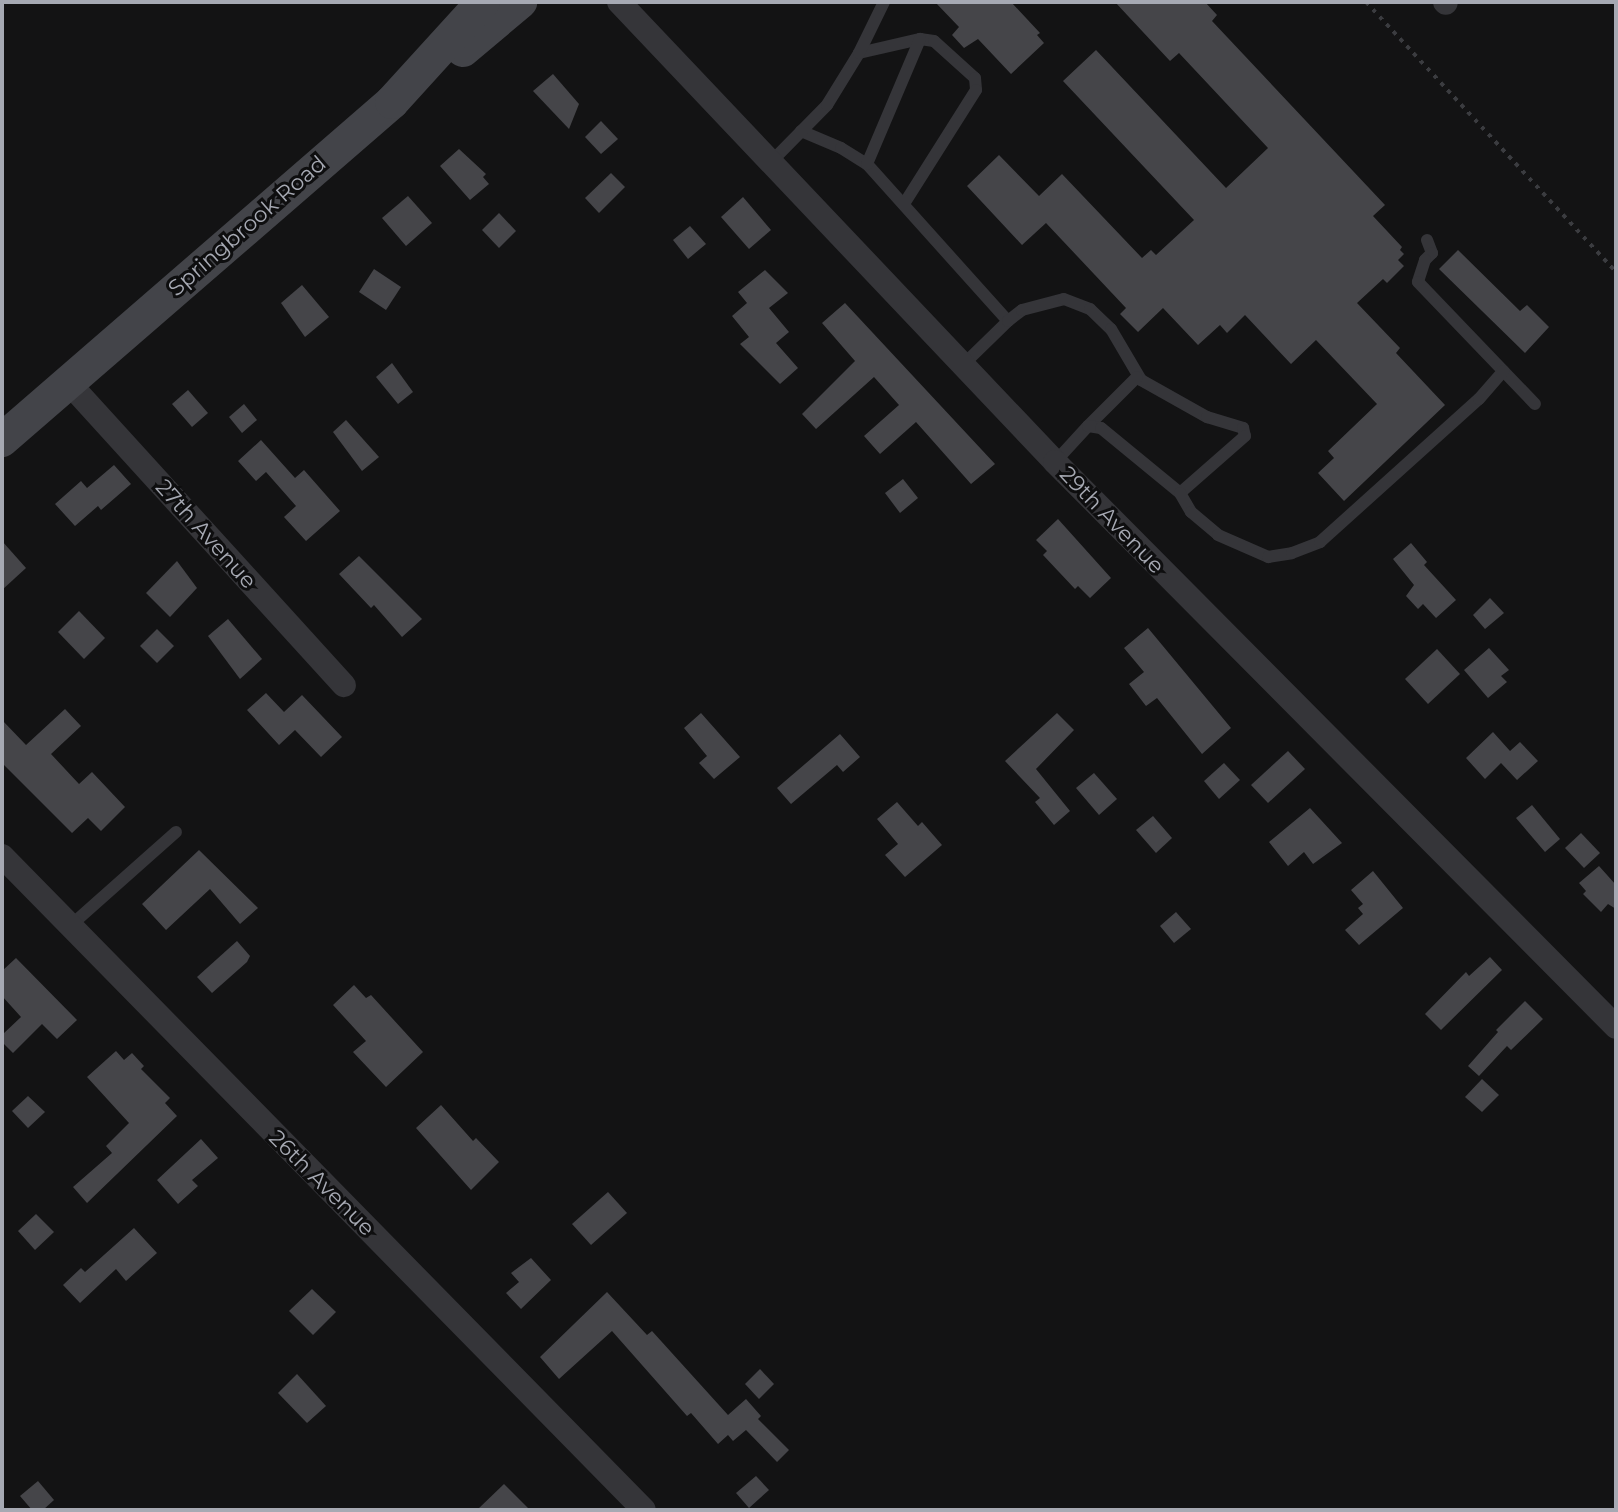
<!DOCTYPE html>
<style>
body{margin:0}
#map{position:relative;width:1618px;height:1512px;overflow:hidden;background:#131314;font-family:Montserrat,sans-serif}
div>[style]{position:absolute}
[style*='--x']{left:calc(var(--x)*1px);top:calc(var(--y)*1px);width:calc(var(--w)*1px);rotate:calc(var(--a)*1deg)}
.building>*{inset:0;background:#454549}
.path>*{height:4px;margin-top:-2px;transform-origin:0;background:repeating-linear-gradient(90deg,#3b3c40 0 4px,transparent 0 10px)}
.lane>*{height:12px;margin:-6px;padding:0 6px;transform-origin:6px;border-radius:6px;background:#353539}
.street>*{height:24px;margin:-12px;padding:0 12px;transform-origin:12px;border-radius:12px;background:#353539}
.secondary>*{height:34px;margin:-17px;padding:0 17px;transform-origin:17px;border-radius:17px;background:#434449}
span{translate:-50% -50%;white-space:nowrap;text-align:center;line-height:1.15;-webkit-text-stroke:6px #0e0e0f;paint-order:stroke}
.street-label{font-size:22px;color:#a6a9b3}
.frame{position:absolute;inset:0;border:4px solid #a6a9b3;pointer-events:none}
</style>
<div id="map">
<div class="building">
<div style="clip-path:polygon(935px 2px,1011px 2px,1040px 33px,1037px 35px,1044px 43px,1011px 74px,978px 39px,964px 48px,952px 35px,959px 27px)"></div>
<div style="clip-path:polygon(1115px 2px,1205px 2px,1217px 15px,1212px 21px,1385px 205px,1373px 216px,1402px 247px,1400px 250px,1404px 254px,1398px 260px,1404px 266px,1387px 283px,1383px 279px,1357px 303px,1400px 348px,1396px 353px,1445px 405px,1344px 501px,1318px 473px,1334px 458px,1328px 451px,1377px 404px,1316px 340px,1291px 364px,1245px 315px,1227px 333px,1220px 325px,1198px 345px,1163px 308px,1138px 332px,1120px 314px,1126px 308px,1046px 223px,1022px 245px,967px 186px,999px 155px,1039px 196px,1062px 174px,1142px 258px,1151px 250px,1156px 255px,1194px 220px,1063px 81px,1096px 50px,1226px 188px,1268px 148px,1179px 53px,1170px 61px)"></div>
<div style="clip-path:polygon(553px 74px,579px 104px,569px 129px,533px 91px)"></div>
<div style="clip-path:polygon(601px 121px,618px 139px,601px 154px,585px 137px)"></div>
<div style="clip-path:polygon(459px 149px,486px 174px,483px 177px,489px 184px,470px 200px,440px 166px)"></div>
<div style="clip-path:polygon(611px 173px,625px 187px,599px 213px,585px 198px)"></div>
<div style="clip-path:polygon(408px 196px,432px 223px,406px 246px,382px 218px)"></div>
<div style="clip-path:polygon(743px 197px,771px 230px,749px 249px,721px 217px)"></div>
<div style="clip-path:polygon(499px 213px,516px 231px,499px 248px,482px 230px)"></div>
<div style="clip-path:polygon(690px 226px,706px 244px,688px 259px,673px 240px)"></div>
<div style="clip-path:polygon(1458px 250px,1520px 311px,1527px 305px,1549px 327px,1525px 353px,1439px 269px)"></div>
<div style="clip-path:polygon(374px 269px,401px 287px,386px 310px,359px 292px)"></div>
<div style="clip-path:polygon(765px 270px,788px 293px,769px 308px,789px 332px,776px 343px,798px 368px,780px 384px,740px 344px,749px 337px,732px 316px,747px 303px,738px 292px)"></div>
<div style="clip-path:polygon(302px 285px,329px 317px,305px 337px,281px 303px)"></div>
<div style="clip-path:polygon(845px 303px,995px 464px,971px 484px,916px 422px,880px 454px,864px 436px,899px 405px,874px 377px,816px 429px,802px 414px,855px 361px,822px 323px)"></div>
<div style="clip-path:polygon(392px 363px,413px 392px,398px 404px,376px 377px)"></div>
<div style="clip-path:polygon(188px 390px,208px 413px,192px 427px,172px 404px)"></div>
<div style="clip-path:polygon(244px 404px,257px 420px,242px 433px,229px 417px)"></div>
<div style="clip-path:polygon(346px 420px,379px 457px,362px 471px,333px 432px)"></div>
<div style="clip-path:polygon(261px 440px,295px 478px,304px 470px,340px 511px,306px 541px,284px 517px,296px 506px,266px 472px,256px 481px,238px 461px)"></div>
<div style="clip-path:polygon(114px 465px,131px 484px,101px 510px,98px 506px,75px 526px,55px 504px,81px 481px,87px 488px)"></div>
<div style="clip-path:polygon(903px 479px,918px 498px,900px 513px,885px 493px)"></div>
<div style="clip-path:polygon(1058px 519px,1111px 578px,1090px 598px,1078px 586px,1075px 589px,1043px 555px,1047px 551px,1036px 540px)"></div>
<div style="clip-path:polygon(2px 541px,26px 568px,2px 590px)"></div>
<div style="clip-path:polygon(1411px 543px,1427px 562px,1424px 565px,1456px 600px,1436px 618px,1423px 604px,1418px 609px,1406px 596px,1414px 585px,1393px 559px)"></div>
<div style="clip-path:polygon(359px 556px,422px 619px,402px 637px,374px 605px,371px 608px,339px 574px)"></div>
<div style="clip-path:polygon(177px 561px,197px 588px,170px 617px,146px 593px)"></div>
<div style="clip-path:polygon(1490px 598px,1504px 613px,1485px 629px,1473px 615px)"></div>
<div style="clip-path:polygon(79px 611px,105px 638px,84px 659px,58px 632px)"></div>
<div style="clip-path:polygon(228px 619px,262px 659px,240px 679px,208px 636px)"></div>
<div style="clip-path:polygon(1148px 628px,1231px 728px,1202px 754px,1157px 698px,1146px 706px,1129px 684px,1144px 672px,1124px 648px)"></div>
<div style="clip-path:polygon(157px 629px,174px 646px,157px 663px,140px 646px)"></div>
<div style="clip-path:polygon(1489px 648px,1509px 670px,1501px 676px,1507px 682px,1488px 698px,1464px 670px)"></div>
<div style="clip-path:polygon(1437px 649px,1460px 674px,1428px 704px,1405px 679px)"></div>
<div style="clip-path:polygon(266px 693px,284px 712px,302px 695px,342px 737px,321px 757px,295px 730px,279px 745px,247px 710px)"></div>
<div style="clip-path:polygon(65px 709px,81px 726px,51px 754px,79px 784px,92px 772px,125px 807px,101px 831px,88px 818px,72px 833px,2px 763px,2px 720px,26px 745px)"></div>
<div style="clip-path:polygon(701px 713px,740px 757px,714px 779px,699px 763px,707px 756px,684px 728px)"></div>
<div style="clip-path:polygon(1057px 713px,1074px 730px,1036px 769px,1070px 811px,1054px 825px,1035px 802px,1040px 798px,1005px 761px)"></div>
<div style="clip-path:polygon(1493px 732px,1510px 751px,1520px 742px,1538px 761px,1517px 780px,1501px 763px,1485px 779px,1466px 758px)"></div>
<div style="clip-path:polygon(840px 734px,860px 757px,843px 772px,837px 765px,791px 804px,777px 788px)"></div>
<div style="clip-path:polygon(1288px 751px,1305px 769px,1268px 803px,1251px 785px)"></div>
<div style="clip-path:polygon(1224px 763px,1240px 780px,1219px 799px,1204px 781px)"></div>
<div style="clip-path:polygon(1094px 773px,1117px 799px,1099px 815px,1076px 788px)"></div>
<div style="clip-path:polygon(897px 802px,918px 826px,922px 822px,942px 845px,905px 877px,885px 855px,898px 844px,877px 819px)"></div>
<div style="clip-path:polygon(1532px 805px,1560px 839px,1545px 852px,1516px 818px)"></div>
<div style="clip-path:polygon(1310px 808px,1342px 843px,1313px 864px,1304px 852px,1288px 866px,1269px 842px)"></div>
<div style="clip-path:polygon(1153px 816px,1172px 838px,1156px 853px,1136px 830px)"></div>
<div style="clip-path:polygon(1581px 833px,1600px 853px,1584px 868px,1565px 848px)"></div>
<div style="clip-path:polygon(199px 850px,258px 908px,240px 924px,210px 889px,166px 930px,142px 904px)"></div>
<div style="clip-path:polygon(1599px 866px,1616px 885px,1616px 909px,1608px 904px,1601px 912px,1583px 894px,1586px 891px,1579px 883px)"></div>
<div style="clip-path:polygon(1373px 871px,1403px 908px,1359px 945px,1345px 930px,1363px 914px,1358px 908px,1363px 904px,1351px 890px)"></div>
<div style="clip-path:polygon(1176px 912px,1191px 929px,1174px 943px,1160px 926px)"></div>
<div style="clip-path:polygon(237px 941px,250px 956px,247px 962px,212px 993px,197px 977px)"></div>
<div style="clip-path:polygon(1490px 957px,1502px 970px,1441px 1030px,1425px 1014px,1466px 972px,1469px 976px)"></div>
<div style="clip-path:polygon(16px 958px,77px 1020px,57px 1039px,42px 1024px,13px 1053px,2px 1042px,2px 1035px,21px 1017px,2px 996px,2px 971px)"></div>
<div style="clip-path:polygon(354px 985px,366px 998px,371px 995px,423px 1052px,386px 1087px,353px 1052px,366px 1041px,333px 1005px)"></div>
<div style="clip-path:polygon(1525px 1001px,1543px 1019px,1511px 1050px,1507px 1046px,1479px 1076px,1468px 1066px,1498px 1032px,1496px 1030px)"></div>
<div style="clip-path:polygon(116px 1051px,124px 1060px,132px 1053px,144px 1066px,141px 1069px,170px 1098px,165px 1103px,177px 1116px,87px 1203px,73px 1187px,112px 1153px,106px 1146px,129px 1123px,87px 1077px)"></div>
<div style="clip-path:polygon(1482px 1079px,1499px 1095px,1482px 1112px,1465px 1097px)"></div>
<div style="clip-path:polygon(28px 1096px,45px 1112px,28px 1128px,12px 1111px)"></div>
<div style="clip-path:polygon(441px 1105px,473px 1141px,476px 1138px,499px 1162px,471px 1190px,416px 1128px)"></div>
<div style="clip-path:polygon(201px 1139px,218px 1158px,192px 1180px,198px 1186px,178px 1204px,157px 1180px)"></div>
<div style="clip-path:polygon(608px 1192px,627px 1213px,591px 1245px,572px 1224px)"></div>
<div style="clip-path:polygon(36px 1214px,54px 1232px,35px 1250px,18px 1231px)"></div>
<div style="clip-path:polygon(134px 1228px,157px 1253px,126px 1281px,116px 1269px,80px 1303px,63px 1285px,81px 1268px,85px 1272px)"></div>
<div style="clip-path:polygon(531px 1258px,551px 1280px,521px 1309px,506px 1293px,519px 1282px,511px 1273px)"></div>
<div style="clip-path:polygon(312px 1289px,336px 1312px,313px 1335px,289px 1311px)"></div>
<div style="clip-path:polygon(607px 1292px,647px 1335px,652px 1331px,728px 1415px,746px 1399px,761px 1416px,758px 1419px,789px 1450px,777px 1462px,746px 1430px,733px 1441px,728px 1435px,718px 1444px,691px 1413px,687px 1416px,612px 1331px,559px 1379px,540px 1357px)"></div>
<div style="clip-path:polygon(760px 1369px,774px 1384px,759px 1399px,745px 1384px)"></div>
<div style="clip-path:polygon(297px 1374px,326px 1406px,307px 1423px,278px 1393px)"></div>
<div style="clip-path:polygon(756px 1476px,769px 1490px,749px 1508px,736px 1493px)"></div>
<div style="clip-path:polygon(38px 1481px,54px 1500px,43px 1510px,32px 1510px,20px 1496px)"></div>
<div style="clip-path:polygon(504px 1484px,530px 1510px,477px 1510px)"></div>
</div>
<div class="path">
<div style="--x:1366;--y:2;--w:368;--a:47.2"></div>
</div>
<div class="lane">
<div style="--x:859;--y:53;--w:63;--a:-12.9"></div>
<div style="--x:920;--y:39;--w:14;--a:8"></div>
<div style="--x:934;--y:41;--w:55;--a:42.1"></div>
<div style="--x:975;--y:78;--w:12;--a:85"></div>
<div style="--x:976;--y:90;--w:135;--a:122.3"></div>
<div style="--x:801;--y:131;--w:43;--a:23"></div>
<div style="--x:841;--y:148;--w:31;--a:32"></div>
<div style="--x:867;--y:164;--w:211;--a:48.1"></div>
<div style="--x:1008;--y:321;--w:62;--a:135.7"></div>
<div style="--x:771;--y:162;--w:80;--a:-45.5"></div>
<div style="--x:827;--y:105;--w:61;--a:-58.4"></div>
<div style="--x:859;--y:53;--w:57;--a:-63.9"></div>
<div style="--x:867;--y:164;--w:136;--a:-67"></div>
<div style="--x:1427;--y:240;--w:14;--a:69"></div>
<div style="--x:1432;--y:253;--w:10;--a:135"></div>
<div style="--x:1425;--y:260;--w:23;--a:108"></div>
<div style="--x:1418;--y:282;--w:169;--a:46.2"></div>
<div style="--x:1008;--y:321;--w:18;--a:-38"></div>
<div style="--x:1022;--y:310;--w:43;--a:-14.7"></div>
<div style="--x:1064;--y:299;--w:28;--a:21"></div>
<div style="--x:1090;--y:309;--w:29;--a:44"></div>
<div style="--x:1111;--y:329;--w:59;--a:59.5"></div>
<div style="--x:1141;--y:380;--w:76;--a:29.3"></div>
<div style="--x:1207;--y:417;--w:38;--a:17"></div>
<div style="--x:1243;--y:428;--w:8;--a:76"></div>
<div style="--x:1245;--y:436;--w:86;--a:138.8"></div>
<div style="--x:1088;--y:426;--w:69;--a:-45"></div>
<div style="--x:1055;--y:462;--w:49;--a:-47.5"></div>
<div style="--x:1088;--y:426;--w:13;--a:9"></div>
<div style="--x:1101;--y:428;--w:102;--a:39.4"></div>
<div style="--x:1180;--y:493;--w:22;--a:60"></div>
<div style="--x:1191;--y:512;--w:35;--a:40"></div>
<div style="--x:1218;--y:535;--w:55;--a:23.7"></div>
<div style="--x:1268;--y:557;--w:24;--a:-9"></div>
<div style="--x:1292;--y:553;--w:30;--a:-21"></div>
<div style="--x:1320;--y:542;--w:214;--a:-42"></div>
<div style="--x:1479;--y:399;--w:37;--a:-49"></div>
<div style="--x:69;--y:927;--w:143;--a:-41.6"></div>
</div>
<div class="street">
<div style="--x:619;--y:2;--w:634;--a:46.53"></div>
<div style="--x:1055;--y:462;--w:796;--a:45.2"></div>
<div style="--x:1445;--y:2;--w:1;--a:45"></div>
<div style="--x:68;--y:382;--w:410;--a:47.7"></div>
<div style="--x:2;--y:856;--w:916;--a:45.53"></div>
</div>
<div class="secondary">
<div style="--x:463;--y:50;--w:75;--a:-40.1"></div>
<div style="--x:2;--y:440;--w:516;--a:-40.91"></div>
<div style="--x:392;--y:102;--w:135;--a:-47.7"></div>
</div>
<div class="street-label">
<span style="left:247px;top:226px;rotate:-41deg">Springbrook Road</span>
<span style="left:1112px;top:520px;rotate:46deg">29th Avenue</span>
<span style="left:206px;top:534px;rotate:48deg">27th Avenue</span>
<span style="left:322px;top:1183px;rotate:45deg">26th Avenue</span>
</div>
<div class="frame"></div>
</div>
